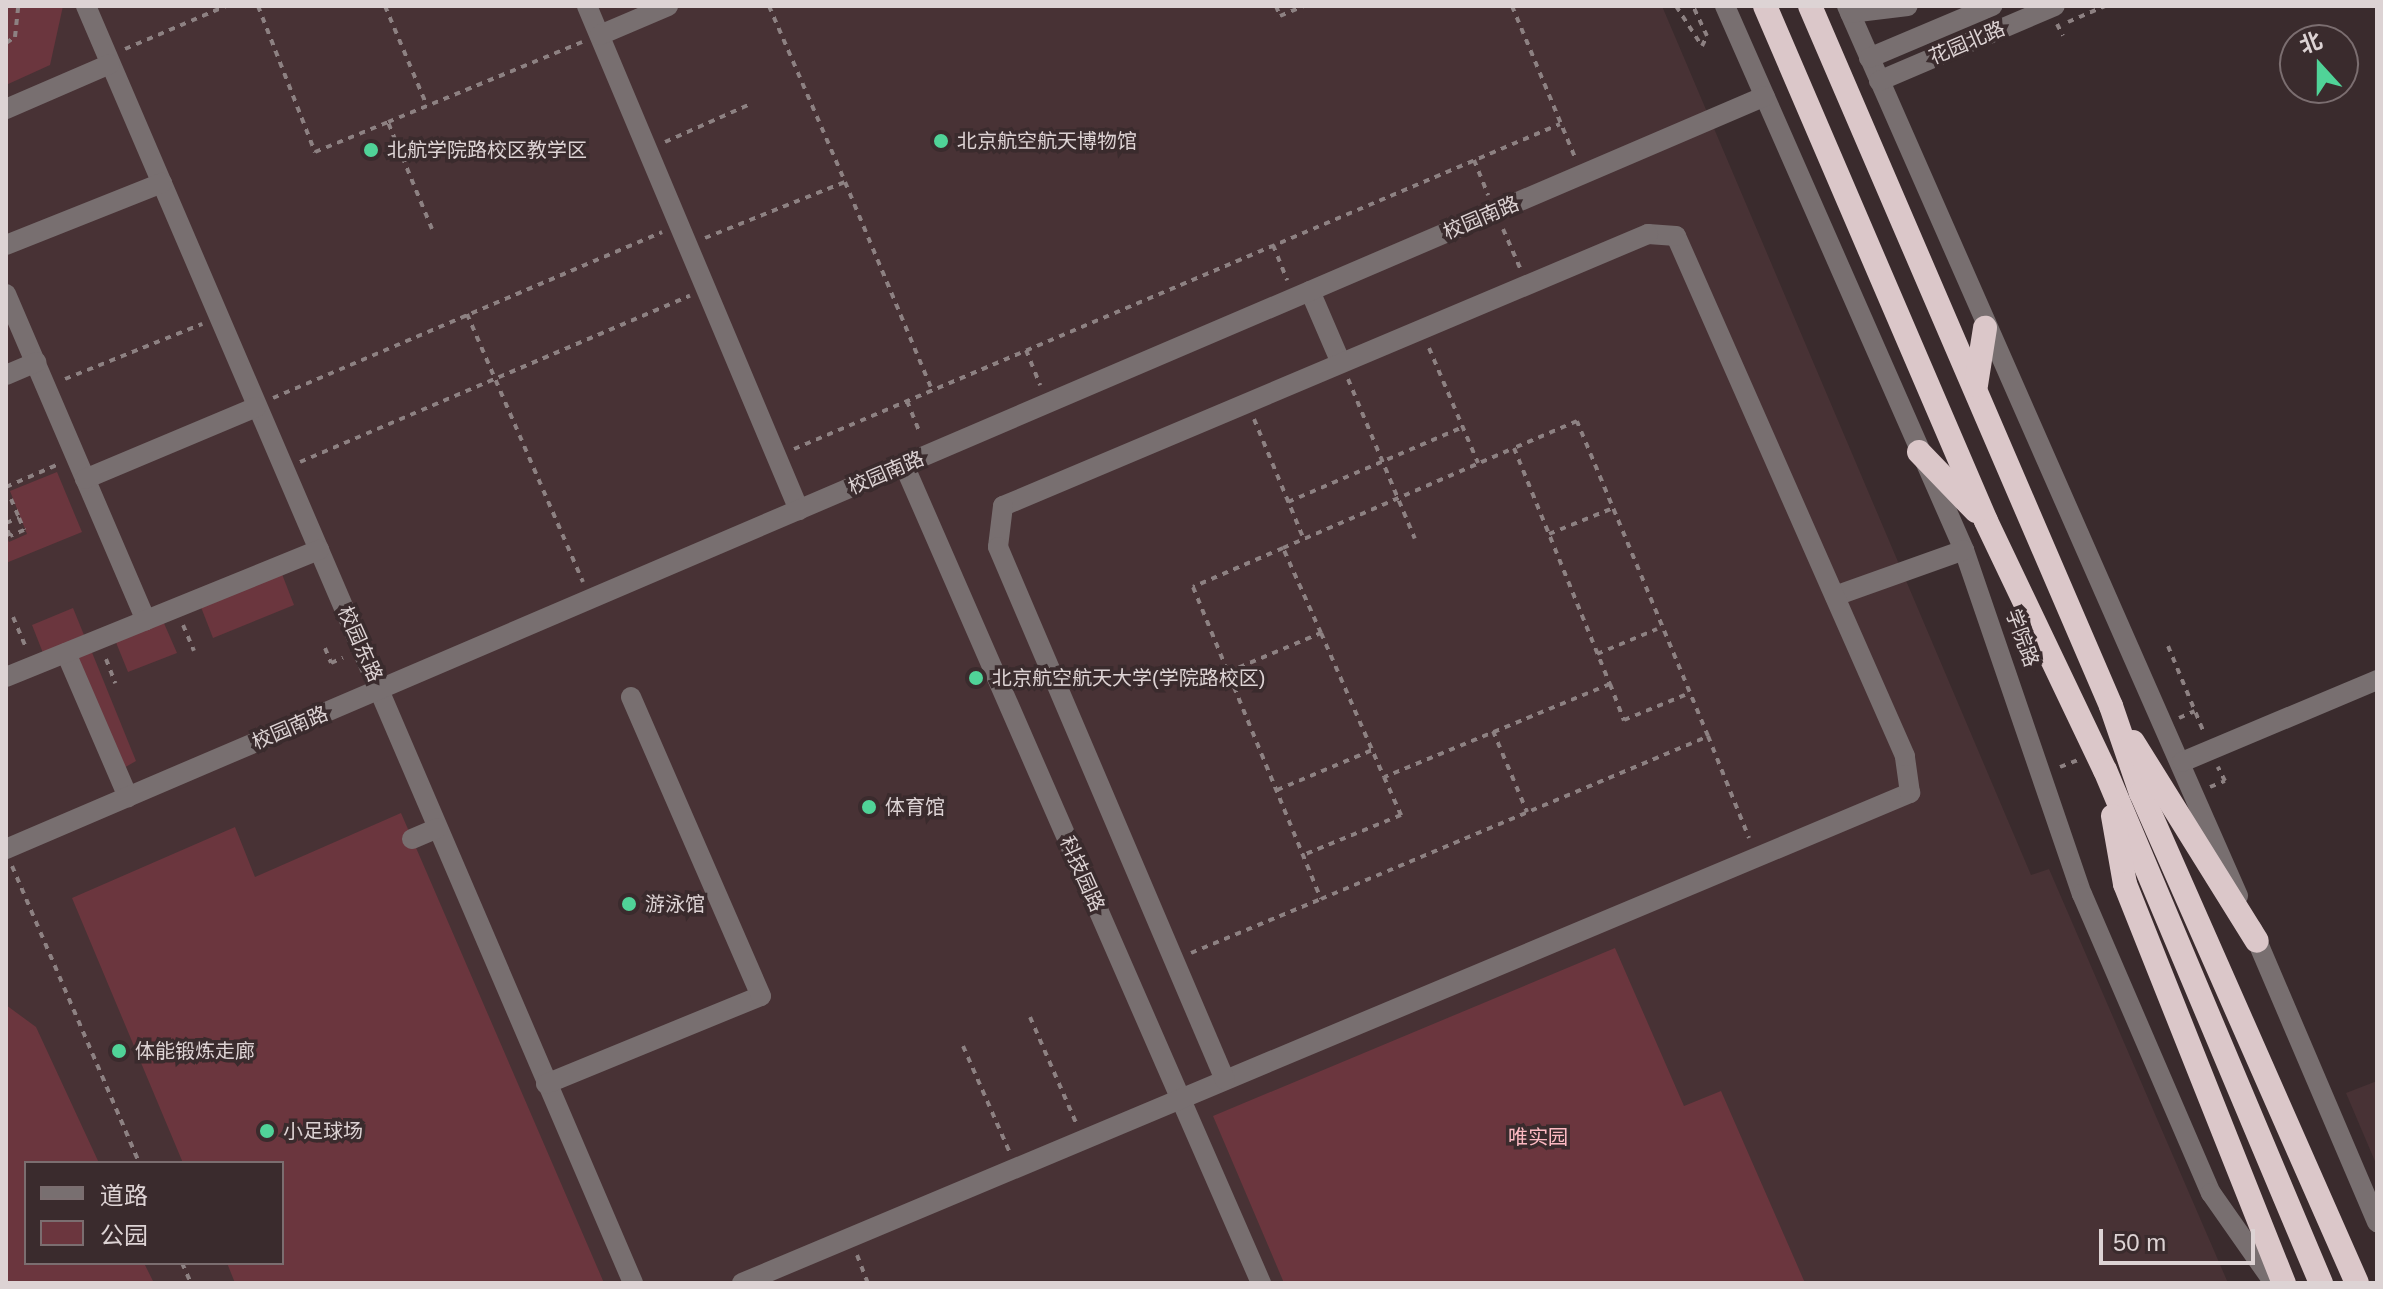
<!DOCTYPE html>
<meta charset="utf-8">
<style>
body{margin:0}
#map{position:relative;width:2383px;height:1289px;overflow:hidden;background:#3a2b2d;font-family:Arial,"Noto Sans SC",sans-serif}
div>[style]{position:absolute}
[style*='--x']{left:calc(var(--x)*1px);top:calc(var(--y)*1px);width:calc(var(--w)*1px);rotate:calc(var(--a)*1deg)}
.built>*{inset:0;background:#483235}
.green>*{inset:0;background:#6b363e}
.path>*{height:4px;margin-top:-2px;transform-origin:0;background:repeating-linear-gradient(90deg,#8d8182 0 6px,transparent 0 12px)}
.minor>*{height:20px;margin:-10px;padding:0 10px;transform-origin:10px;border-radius:10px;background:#786f70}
.highway>*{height:24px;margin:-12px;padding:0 12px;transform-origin:12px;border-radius:12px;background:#dbc7c9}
.dots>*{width:22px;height:22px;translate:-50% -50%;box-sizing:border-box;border:4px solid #3a2b2d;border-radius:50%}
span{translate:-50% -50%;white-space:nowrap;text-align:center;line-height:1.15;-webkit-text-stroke:7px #3a2b2d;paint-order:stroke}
.street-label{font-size:20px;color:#ddd3d4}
.poi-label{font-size:20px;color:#ddd3d4}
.left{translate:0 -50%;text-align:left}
.park-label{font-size:20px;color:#fdbac2}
.frame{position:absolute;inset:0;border:8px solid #ddd3d4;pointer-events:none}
.legend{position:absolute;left:24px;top:1161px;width:260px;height:104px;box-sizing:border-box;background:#3a2b2d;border:2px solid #7b6e70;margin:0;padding:10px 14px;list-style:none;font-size:24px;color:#ddd3d4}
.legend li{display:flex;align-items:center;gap:16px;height:40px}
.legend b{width:40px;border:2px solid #7b6e70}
.north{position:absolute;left:2279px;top:24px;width:80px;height:80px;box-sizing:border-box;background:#3a2b2d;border:2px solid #7b6e70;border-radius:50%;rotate:339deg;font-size:22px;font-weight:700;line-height:32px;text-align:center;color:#ddd3d4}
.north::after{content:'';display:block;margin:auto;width:28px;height:36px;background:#50d398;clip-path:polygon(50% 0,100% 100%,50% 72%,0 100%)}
.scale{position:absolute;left:2099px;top:1229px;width:156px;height:36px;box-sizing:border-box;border:4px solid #ddd3d4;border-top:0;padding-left:10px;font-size:24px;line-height:28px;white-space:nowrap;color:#ddd3d4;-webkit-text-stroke:6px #3a2b2d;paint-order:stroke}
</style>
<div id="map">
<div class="built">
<div style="clip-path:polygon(evenodd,6px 6px,1662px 6px,2031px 875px,2049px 869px,2228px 1283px,6px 1283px,6px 6px,26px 1163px,282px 1163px,282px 1263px,26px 1263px,26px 1163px)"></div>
<div style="clip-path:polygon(2377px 1081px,2377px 1166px,2346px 1093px)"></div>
</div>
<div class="green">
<div style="clip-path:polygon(6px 6px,63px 6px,50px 65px,6px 85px)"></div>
<div style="clip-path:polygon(57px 472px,82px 532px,6px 563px,6px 535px,9px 542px,27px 534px,10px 491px)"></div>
<div style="clip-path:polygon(280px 569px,294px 605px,213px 638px,199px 602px)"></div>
<div style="clip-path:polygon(73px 608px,84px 635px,43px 653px,32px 625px)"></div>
<div style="clip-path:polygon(163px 621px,177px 653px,128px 672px,115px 640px)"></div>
<div style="clip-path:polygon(91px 650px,136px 761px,122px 769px,77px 657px)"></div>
<div style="clip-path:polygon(401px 813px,604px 1283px,235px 1283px,227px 1263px,282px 1263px,282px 1163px,183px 1163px,72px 898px,235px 827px,255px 877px)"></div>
<div style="clip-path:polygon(1615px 948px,1684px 1106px,1721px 1091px,1805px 1283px,1284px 1283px,1213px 1116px)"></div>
<div style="clip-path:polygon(6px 1005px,36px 1027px,99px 1163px,26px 1163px,26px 1263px,144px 1263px,154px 1283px,6px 1283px)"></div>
</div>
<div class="path">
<div style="--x:258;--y:6;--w:157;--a:68.7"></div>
<div style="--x:315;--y:152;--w:79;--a:-22.3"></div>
<div style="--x:385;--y:6;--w:108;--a:67.2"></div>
<div style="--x:769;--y:6;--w:192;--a:66.6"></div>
<div style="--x:1276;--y:6;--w:11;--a:68"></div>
<div style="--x:1280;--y:16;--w:26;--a:-23"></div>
<div style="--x:1512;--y:6;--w:164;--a:67.4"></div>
<div style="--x:1676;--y:6;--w:48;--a:57"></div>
<div style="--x:1702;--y:46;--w:11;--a:-63"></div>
<div style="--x:1707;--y:36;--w:33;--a:-115"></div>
<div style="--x:2068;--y:22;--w:40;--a:-23.4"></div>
<div style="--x:2057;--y:24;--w:13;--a:63"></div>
<div style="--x:6;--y:43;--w:11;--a:-34"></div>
<div style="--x:15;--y:37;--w:31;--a:-84"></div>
<div style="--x:125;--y:49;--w:110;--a:-23.1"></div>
<div style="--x:665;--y:142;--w:91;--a:-24"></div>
<div style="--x:1474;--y:160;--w:38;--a:68"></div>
<div style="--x:432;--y:229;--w:116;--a:-112.4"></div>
<div style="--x:388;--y:122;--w:210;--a:-22.4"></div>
<div style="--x:1503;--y:229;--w:43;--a:66.4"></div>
<div style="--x:705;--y:238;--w:151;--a:-21.8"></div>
<div style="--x:845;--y:182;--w:225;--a:67.3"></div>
<div style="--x:1273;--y:245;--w:38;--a:68"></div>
<div style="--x:467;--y:314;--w:292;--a:66.6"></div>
<div style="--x:1429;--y:348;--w:125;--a:66.9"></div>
<div style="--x:1026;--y:350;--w:38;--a:68"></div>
<div style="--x:65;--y:379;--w:148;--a:-21.9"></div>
<div style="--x:1348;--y:379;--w:173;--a:67.3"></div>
<div style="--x:273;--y:398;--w:423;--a:-23.1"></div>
<div style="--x:907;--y:401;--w:35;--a:68"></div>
<div style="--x:1254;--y:419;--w:131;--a:67.5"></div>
<div style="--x:794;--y:449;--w:832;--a:-22.99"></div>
<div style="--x:300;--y:462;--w:424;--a:-23.1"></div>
<div style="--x:11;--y:499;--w:21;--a:67"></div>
<div style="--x:6;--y:502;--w:15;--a:-90"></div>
<div style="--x:6;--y:487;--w:58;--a:-23.5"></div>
<div style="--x:1288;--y:502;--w:190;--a:-23.2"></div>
<div style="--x:6;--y:523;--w:14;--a:-21"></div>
<div style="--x:19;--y:518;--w:13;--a:67"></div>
<div style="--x:24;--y:530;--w:15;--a:157"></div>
<div style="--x:10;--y:536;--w:10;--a:-114"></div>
<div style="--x:1549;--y:534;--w:69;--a:-22.1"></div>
<div style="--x:1283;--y:548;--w:98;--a:156.6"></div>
<div style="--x:1193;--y:587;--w:337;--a:67.7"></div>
<div style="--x:1321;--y:899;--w:420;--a:-22.8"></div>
<div style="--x:1708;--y:736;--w:341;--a:-112.6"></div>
<div style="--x:1577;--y:421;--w:69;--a:156.8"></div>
<div style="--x:13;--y:617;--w:34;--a:67"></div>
<div style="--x:183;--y:625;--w:28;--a:67"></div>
<div style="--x:1321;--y:633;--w:157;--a:66.4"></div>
<div style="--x:2168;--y:646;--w:94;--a:67.5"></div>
<div style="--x:325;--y:648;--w:16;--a:68"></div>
<div style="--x:331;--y:663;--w:13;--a:-23"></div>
<div style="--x:1597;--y:654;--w:65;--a:-22.6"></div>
<div style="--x:106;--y:659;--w:26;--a:69"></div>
<div style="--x:1228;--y:672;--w:101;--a:-22.8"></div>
<div style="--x:1321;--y:633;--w:93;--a:-114.1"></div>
<div style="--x:1283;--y:548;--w:252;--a:-23.4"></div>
<div style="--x:1514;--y:448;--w:255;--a:67.9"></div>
<div style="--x:1610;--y:684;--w:244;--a:157.6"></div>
<div style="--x:1384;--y:777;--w:42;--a:65.9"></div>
<div style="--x:1401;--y:815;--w:106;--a:157.8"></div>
<div style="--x:1610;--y:684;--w:39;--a:69"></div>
<div style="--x:1624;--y:720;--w:66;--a:-22.3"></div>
<div style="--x:2179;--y:718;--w:17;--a:-24"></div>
<div style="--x:1493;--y:731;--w:88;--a:67.2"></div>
<div style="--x:1708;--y:736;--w:110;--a:68.1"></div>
<div style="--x:2060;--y:767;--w:19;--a:-21"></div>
<div style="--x:2210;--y:787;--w:16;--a:-22"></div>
<div style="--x:2225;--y:781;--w:16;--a:-117"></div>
<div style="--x:1277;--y:790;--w:103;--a:-22.8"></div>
<div style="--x:12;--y:866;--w:323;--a:66.8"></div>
<div style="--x:1191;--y:953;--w:141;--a:-22.6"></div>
<div style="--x:1030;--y:1017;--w:116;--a:66.5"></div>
<div style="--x:963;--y:1046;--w:115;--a:66.3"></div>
<div style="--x:857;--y:1255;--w:30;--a:69"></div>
<div style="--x:182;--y:1263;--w:22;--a:66"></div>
</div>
<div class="minor">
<div style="--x:86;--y:6;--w:1389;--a:66.81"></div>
<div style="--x:587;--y:6;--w:547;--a:67.19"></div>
<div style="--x:1725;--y:6;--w:594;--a:66.28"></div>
<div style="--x:1964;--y:550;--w:364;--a:71.1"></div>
<div style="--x:2082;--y:894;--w:326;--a:66.7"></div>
<div style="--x:2211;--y:1193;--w:110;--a:55"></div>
<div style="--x:1847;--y:6;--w:972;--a:66.28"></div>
<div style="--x:1850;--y:13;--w:58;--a:-6.9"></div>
<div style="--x:600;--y:35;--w:74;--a:-23.1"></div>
<div style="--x:1869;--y:58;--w:134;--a:-22.9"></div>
<div style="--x:1879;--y:81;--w:191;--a:-23.1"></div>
<div style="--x:6;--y:109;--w:113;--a:-23.4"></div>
<div style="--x:6;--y:245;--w:168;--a:-21.7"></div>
<div style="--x:1310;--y:291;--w:78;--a:66.7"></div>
<div style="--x:6;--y:294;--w:355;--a:66.8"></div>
<div style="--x:6;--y:375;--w:33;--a:-23"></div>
<div style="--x:904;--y:465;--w:893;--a:66.42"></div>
<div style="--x:85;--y:479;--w:186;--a:-22.8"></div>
<div style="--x:1835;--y:596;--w:137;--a:-19.6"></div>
<div style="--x:66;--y:653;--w:157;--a:66.7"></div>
<div style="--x:6;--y:677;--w:338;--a:-22.1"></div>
<div style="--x:2182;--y:762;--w:212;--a:-22.8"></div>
<div style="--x:412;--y:839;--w:28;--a:-23"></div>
<div style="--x:6;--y:849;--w:1913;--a:-23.17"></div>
<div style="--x:2252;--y:929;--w:319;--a:66.9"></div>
<div style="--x:546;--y:1084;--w:232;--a:-22.3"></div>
<div style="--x:761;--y:996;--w:326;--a:-113.5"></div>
<div style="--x:742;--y:1283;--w:1267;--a:-22.76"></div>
<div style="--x:1910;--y:793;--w:37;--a:-98"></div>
<div style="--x:1905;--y:756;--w:568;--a:-113.77"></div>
<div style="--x:1676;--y:236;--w:28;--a:-176"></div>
<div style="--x:1648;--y:234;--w:700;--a:157.13"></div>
<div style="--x:1003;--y:506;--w:41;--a:97"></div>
<div style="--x:998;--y:547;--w:579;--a:66.93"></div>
</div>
<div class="highway">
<div style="--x:1765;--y:6;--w:560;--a:66.77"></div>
<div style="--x:1986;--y:521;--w:276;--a:64.5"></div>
<div style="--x:2105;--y:770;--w:557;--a:67.17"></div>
<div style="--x:1810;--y:6;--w:762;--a:66.73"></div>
<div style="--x:2111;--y:706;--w:92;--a:71"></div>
<div style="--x:2141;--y:793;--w:535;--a:66.21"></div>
<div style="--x:1976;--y:385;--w:58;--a:-81"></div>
<div style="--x:1919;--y:452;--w:82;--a:46"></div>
<div style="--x:2133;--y:742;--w:234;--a:58.1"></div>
<div style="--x:2113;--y:816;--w:69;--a:80"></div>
<div style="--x:2125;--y:884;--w:430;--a:68.3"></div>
</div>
<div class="dots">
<div style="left:941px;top:141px;background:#50d398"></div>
<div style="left:371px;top:150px;background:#50d398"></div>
<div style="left:976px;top:678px;background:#50d398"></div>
<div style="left:869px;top:807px;background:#50d398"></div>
<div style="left:629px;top:904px;background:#50d398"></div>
<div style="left:119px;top:1051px;background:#50d398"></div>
<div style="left:267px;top:1131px;background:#50d398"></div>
</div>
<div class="street-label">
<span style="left:1967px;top:43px;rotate:-23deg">花园北路</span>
<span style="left:1481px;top:218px;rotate:-23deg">校园南路</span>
<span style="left:886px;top:473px;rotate:-23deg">校园南路</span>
<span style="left:2022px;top:638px;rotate:70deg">学院路</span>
<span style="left:360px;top:644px;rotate:66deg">校园东路</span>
<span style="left:290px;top:728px;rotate:-23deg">校园南路</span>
<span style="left:1082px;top:874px;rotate:66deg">科技园路</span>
</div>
<div class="poi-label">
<span class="left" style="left:957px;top:141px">北京航空航天博物馆</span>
<span class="left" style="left:387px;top:150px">北航学院路校区教学区</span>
<span class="left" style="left:992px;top:678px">北京航空航天大学(学院路校区)</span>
<span class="left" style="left:885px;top:807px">体育馆</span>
<span class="left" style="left:645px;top:904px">游泳馆</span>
<span class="left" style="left:135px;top:1051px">体能锻炼走廊</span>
<span class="left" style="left:283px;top:1131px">小足球场</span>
</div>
<div class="park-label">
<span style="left:1538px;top:1137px">唯实园</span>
</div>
<div class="frame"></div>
<ul class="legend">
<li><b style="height:10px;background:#786f70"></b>道路</li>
<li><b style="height:22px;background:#6b363e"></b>公园</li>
</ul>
<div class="north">北</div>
<div class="scale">50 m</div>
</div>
